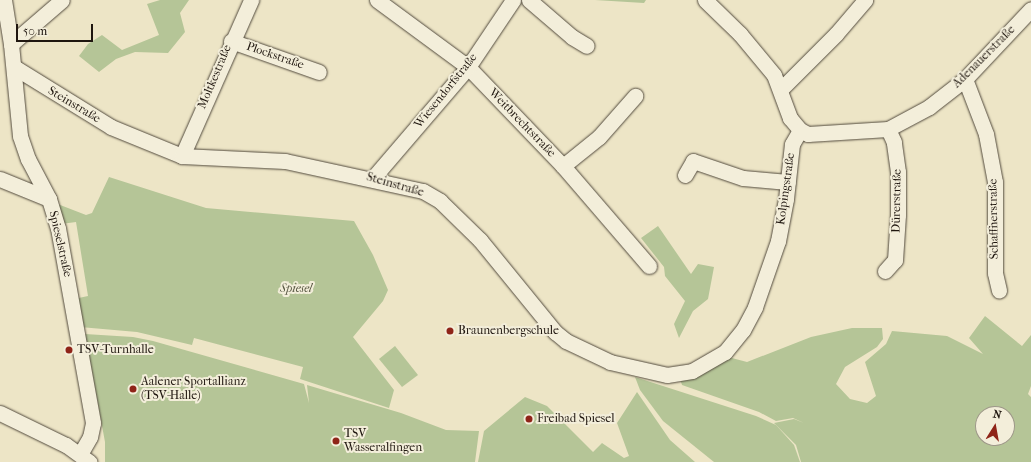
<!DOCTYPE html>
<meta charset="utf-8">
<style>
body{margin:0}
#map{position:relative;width:1031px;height:462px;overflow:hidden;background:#ede5c6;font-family:"IM FELL French Canon",serif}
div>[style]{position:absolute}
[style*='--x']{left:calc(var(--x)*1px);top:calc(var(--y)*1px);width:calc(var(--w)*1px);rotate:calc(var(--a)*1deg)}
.green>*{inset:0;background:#b5c597}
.roads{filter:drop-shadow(0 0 1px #524a3d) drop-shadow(0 0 1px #524a3d)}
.minor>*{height:15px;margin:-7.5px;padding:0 7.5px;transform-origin:7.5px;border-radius:7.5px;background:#f3eeda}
.dots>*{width:11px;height:11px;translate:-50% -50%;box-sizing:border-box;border:2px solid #f3eeda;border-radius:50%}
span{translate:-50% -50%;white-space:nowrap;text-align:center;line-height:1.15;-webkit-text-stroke:4px #f3eeda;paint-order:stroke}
.street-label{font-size:12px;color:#1f160f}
.park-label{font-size:12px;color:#54533f;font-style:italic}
.poi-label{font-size:12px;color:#1f160f}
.left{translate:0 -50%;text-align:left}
.north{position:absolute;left:975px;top:406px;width:40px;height:40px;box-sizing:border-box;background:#f3eeda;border:1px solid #9e9889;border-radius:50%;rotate:11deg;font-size:11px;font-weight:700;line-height:16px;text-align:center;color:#1f160f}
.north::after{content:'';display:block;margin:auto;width:14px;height:18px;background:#8f2418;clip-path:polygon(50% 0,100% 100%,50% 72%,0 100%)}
.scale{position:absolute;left:16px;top:24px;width:77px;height:18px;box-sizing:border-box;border:2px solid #1f160f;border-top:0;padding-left:5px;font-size:12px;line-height:14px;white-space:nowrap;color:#1f160f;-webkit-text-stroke:3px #f3eeda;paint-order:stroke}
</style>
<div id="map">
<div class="green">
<div style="clip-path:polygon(160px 0,189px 0,180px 13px,185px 32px,168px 53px,135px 52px,116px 59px,99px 72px,79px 56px,88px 44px,102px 35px,122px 50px,159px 35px,147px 4px)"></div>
<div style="clip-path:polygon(595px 0,646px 0,644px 3px)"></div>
<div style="clip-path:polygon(109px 177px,206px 208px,354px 221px,373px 255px,388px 290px,383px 301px,353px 337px,394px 390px,389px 408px,300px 379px,303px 367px,194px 338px,192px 345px,137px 332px,80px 327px,74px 299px,88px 296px,76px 222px,61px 224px,55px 203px,86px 215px,92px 213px)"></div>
<div style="clip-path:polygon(658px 226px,691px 274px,698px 264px,714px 267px,708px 299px,693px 311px,679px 338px,674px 324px,685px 301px,665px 276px,664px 267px,641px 238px)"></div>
<div style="clip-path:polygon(evenodd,985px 316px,1022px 346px,1031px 335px,1031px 386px,1028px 394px,1031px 397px,1031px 462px,801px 462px,796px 445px,774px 423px,794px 419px,804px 423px,793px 418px,776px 421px,759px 412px,682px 385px,680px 379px,728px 357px,747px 362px,811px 337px,852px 328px,882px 328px,883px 339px,877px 347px,845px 367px,836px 384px,850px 399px,867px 403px,876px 396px,865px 362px,886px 344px,892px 331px,947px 336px,983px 354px,969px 338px,985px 316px,983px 414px,1007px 414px,1007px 438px,983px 438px,983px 414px)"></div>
<div style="clip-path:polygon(85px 334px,133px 337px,153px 341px,304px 384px,309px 403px,307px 385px,401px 413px,446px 430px,479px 431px,475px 462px,105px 462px,105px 442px)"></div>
<div style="clip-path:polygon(395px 346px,418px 375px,402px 387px,379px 359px)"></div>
<div style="clip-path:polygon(635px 377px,756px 416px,776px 425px,794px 445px,800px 462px,714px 462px,663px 421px,640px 390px)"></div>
<div style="clip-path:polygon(637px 392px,670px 440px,695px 462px,478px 462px,484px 431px,525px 397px,547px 406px,593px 452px,602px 443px,624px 458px,629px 456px,617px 423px)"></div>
</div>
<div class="roads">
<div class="minor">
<div style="--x:4;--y:0;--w:45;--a:81"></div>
<div style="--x:11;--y:44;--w:92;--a:84.4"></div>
<div style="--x:20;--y:136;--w:24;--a:71"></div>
<div style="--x:28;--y:159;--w:45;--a:62.3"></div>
<div style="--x:49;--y:199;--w:30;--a:73"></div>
<div style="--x:58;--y:228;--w:198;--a:79.8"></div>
<div style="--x:93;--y:423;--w:14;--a:102"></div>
<div style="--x:90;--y:437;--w:20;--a:120"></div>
<div style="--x:377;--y:0;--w:113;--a:36.4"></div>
<div style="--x:468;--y:67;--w:137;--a:46.2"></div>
<div style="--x:563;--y:166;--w:132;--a:49.3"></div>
<div style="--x:529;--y:0;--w:57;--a:40.7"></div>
<div style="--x:572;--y:37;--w:17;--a:31"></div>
<div style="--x:705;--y:0;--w:49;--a:44.2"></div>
<div style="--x:740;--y:34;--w:53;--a:50.3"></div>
<div style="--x:774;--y:75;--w:46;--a:69.6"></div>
<div style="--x:790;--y:118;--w:16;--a:50"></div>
<div style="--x:800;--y:130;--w:9;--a:27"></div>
<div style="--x:808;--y:134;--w:80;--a:-3.6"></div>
<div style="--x:888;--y:129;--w:47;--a:-28.2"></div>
<div style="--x:929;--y:107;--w:46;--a:-37.9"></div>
<div style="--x:965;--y:79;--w:96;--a:-46.7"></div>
<div style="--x:231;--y:41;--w:93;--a:19.4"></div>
<div style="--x:11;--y:44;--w:67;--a:-40.8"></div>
<div style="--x:14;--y:67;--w:114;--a:31.7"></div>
<div style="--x:111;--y:127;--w:77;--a:22.2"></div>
<div style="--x:182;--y:156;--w:103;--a:2.8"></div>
<div style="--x:285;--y:161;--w:141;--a:12.3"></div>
<div style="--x:423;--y:191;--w:20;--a:30"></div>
<div style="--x:440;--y:201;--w:56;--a:44.3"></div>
<div style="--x:480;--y:240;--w:119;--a:50.8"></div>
<div style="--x:555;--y:332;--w:14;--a:39"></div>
<div style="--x:566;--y:341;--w:49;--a:25.5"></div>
<div style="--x:610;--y:362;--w:58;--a:12.8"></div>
<div style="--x:667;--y:375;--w:25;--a:-9"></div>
<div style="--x:692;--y:371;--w:38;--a:-30"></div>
<div style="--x:725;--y:352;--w:28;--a:-51"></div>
<div style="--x:743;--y:330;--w:26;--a:-62"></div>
<div style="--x:755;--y:307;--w:70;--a:-70.8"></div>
<div style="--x:778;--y:241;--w:43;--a:-79.2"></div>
<div style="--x:786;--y:199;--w:55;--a:-83.8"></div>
<div style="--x:792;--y:144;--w:16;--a:-60"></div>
<div style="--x:965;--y:79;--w:59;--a:69.1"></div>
<div style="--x:986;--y:134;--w:49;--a:79.4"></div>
<div style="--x:995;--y:182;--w:91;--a:90"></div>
<div style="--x:995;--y:273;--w:18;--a:77"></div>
<div style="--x:781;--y:89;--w:78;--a:-45"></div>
<div style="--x:836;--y:34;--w:45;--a:-49.5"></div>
<div style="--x:182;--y:156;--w:171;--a:-66.1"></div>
<div style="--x:563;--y:166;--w:46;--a:-38.9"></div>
<div style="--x:599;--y:137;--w:55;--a:-48.7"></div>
<div style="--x:685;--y:175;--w:16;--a:-60"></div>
<div style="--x:693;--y:161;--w:53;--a:18.8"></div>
<div style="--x:743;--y:178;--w:45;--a:5.1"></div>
<div style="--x:373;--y:178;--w:146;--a:-49.4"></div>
<div style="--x:468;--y:67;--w:81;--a:-56.1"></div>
<div style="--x:0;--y:179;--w:53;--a:22.2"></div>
<div style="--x:885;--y:271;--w:15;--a:-48"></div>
<div style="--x:895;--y:260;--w:45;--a:-86.2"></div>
<div style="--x:898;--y:215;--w:43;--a:-90"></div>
<div style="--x:898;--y:172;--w:30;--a:-98"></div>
<div style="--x:894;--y:142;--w:14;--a:-115"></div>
<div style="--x:0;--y:413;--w:73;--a:25.9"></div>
<div style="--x:66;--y:445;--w:29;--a:36"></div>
</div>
</div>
<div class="dots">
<div style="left:450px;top:331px;background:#8f2418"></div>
<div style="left:69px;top:350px;background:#8f2418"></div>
<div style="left:133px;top:389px;background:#8f2418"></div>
<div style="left:529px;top:419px;background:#8f2418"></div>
<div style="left:336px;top:441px;background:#8f2418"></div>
</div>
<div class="street-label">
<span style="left:275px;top:56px;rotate:19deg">Plockstraße</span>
<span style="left:984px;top:57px;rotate:-45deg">Adenauerstraße</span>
<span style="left:215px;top:77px;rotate:-67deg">Moltkestraße</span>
<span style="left:446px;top:91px;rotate:-51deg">Wiesendorfstraße</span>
<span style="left:74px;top:105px;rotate:31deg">Steinstraße</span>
<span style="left:522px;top:123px;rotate:46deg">Weitbrechtstraße</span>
<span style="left:395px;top:185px;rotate:16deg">Steinstraße</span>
<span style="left:786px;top:189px;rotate:-82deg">Kolpingstraße</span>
<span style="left:897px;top:201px;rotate:-89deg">Dürerstraße</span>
<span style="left:994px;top:219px;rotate:-91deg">Schaffnerstraße</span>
<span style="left:60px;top:244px;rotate:77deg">Spieselstraße</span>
</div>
<div class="park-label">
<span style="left:296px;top:289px">Spiesel</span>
</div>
<div class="poi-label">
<span class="left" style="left:458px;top:331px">Braunenbergschule</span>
<span class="left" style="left:77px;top:350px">TSV-Turnhalle</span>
<span class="left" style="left:141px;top:389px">Aalener Sportallianz<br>(TSV-Halle)</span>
<span class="left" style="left:537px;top:419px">Freibad Spiesel</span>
<span class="left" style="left:344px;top:441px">TSV<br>Wasseralfingen</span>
</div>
<div class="north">N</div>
<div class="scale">50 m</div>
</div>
